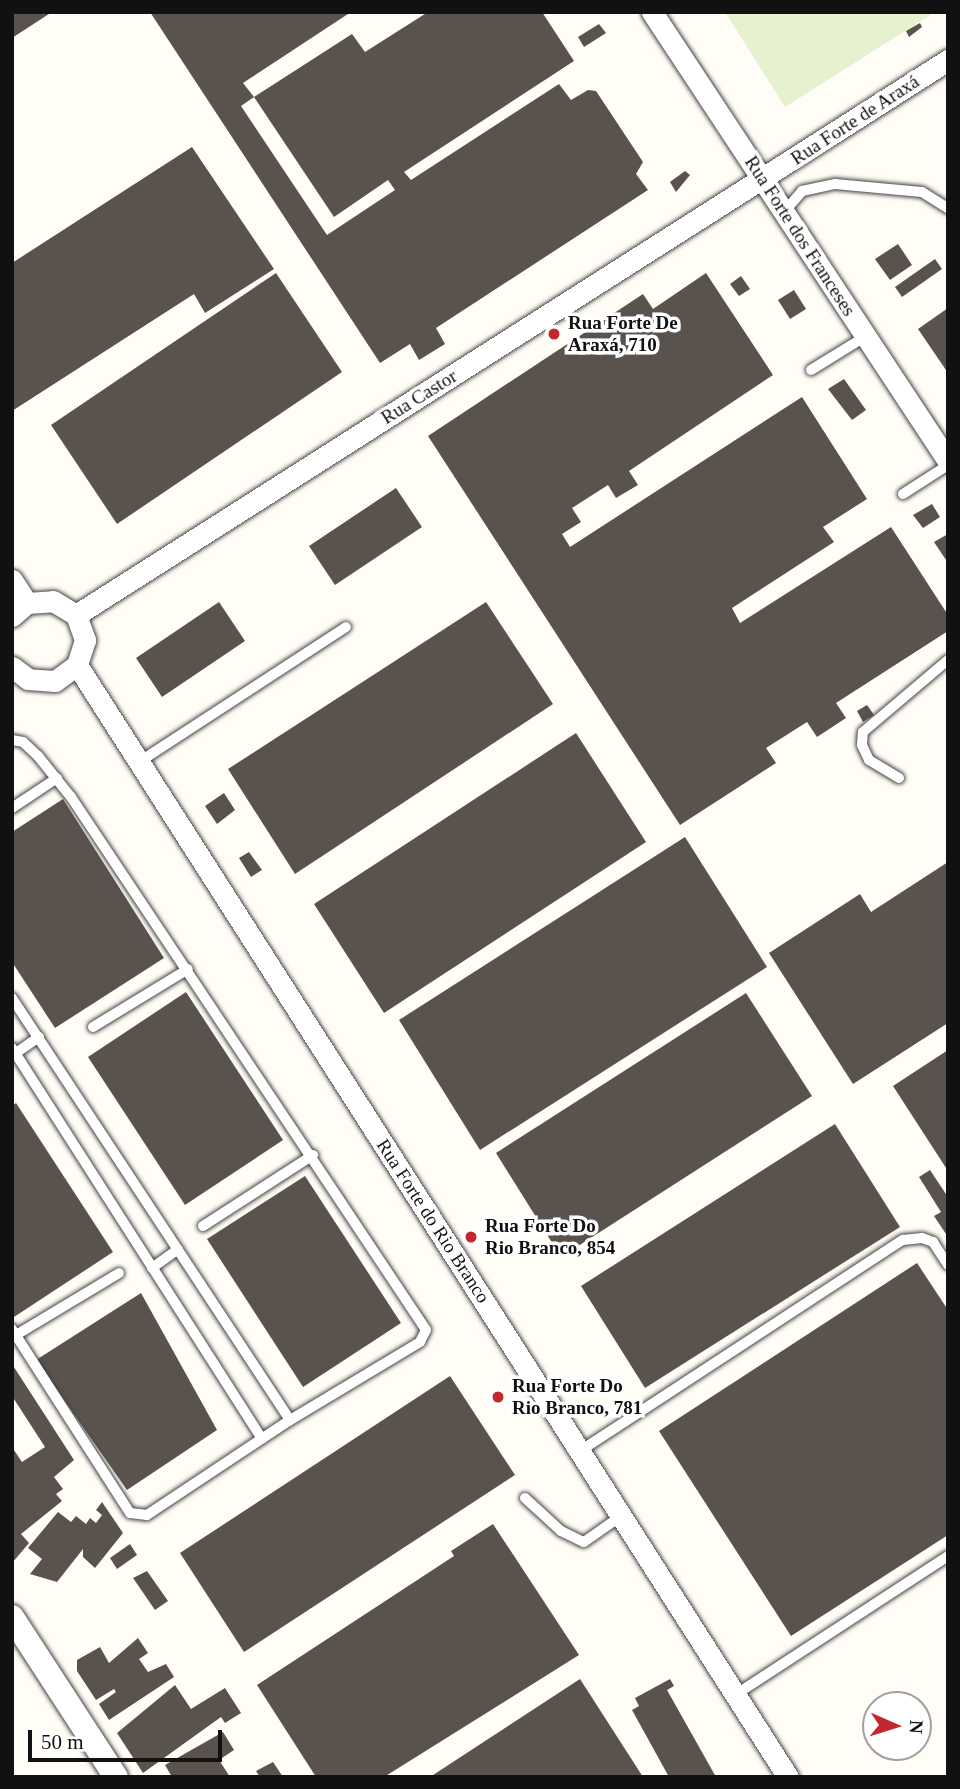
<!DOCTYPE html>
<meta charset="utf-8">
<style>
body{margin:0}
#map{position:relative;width:960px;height:1789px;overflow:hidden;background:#fffdf5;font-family:"Times New Roman",serif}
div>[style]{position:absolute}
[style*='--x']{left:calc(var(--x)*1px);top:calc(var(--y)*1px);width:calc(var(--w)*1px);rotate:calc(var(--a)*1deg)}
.pitch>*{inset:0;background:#e6f2cf}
.building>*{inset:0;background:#5a524d}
.roads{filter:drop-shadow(0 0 2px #444) drop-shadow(0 0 2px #444)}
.service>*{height:10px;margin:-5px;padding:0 5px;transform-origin:5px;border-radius:5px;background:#fff}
.minor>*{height:21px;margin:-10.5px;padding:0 10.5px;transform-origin:10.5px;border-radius:10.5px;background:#fff}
.tertiary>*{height:24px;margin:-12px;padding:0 12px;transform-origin:12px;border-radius:12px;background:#fff}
.dots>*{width:19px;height:19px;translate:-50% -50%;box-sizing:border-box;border:4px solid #fff;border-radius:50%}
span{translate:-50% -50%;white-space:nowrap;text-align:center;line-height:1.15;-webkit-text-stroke:7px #fff;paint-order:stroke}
.street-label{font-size:19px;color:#111}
.poi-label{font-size:19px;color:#111;font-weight:700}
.left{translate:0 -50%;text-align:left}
.frame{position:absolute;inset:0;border:14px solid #111;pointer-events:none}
.north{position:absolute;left:862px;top:1691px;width:70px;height:70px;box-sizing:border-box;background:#fff;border:2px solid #a0a0a0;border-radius:50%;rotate:93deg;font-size:19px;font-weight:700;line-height:28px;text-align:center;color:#111}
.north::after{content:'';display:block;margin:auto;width:24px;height:32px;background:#c4262e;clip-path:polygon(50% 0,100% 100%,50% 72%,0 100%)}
.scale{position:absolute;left:28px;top:1730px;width:194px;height:32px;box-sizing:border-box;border:4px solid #111;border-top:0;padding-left:9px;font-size:21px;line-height:24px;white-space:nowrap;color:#111;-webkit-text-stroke:5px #fff;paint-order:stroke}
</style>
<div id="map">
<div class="pitch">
<div style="clip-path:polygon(725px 12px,935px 12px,785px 107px)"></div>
</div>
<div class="building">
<div style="clip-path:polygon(12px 12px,52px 12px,12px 38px)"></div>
<div style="clip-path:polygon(150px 12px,351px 12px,243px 83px,254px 97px,241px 106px,327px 235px,395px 190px,388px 180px,334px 217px,254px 97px,352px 34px,365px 52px,428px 12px,542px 12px,574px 61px,404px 172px,411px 180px,559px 84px,571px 100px,588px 90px,596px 91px,643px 162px,636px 174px,648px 190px,436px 328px,445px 344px,419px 360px,410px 344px,380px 363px)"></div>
<div style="clip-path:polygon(920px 23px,922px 27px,909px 37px,906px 31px)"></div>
<div style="clip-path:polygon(599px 24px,606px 33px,584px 47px,578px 37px)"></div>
<div style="clip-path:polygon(192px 147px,274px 269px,205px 313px,194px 294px,12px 411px,12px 263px)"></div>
<div style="clip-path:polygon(685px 171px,690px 175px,676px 192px,670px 182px)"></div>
<div style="clip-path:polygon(898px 244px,912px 265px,890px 280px,875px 259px)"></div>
<div style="clip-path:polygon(935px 259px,942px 269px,902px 297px,895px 287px)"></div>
<div style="clip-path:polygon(276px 273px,342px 372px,117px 524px,51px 425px)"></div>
<div style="clip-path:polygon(706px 273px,773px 375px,629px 471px,638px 485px,616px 498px,608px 485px,572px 508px,581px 522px,562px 534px,570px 547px,802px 397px,867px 499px,823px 527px,834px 542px,732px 608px,740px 623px,891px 527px,948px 615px,948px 631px,836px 703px,846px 718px,817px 737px,807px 722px,766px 748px,776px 763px,680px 825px,428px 436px,643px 294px,653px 309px)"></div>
<div style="clip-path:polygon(741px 276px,750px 289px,739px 296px,730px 284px)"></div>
<div style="clip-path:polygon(794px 290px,806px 309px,790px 319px,778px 300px)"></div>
<div style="clip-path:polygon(948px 308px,948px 373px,918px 329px)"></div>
<div style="clip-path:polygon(844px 379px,866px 410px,852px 420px,828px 389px)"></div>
<div style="clip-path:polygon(396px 488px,422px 527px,335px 585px,309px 546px)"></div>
<div style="clip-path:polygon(932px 504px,940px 517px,923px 528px,913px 515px)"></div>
<div style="clip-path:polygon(948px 534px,948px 563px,934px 542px)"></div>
<div style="clip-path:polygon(219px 602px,245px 641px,162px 697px,136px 658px)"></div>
<div style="clip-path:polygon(486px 602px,553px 704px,295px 874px,228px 769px)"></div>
<div style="clip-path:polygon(867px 705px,874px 715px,863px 722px,857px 711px)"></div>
<div style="clip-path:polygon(576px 733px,646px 842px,384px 1013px,314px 904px)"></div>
<div style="clip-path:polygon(224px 793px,235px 810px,217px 824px,205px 806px)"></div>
<div style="clip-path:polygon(63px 799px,164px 958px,55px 1028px,12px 962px,12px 832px)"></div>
<div style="clip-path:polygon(685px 837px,767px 967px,480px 1150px,399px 1020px)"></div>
<div style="clip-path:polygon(249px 852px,262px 870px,251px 877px,239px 858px)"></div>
<div style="clip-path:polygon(948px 862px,948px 1023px,853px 1084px,769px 953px,860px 894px,871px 912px)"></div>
<div style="clip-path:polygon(186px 992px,283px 1140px,185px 1205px,88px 1057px)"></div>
<div style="clip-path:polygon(746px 993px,812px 1096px,561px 1257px,496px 1153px)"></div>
<div style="clip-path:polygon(948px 1050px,948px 1171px,893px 1086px)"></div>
<div style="clip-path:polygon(16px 1103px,113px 1252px,14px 1317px,12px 1106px)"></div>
<div style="clip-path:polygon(835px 1124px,900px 1227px,645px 1388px,581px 1286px)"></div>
<div style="clip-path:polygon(930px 1170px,948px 1197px,948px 1237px,934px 1216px,941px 1212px,919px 1177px)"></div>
<div style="clip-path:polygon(305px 1176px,401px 1323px,303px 1387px,207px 1239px)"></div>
<div style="clip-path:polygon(917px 1263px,948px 1310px,948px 1535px,791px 1636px,659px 1431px)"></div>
<div style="clip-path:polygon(141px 1293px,217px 1430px,127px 1490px,36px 1360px)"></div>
<div style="clip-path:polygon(12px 1364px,74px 1460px,54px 1477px,63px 1489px,56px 1494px,62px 1501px,21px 1534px,29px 1543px,12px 1563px,12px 1447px,22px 1462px,45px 1447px,12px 1396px)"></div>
<div style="clip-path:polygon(450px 1376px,515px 1475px,244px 1652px,180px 1553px)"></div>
<div style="clip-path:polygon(102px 1502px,123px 1533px,95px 1568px,83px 1557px,83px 1549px,57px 1582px,30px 1574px,42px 1559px,28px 1548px,58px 1512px,71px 1522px,76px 1516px,86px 1524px,90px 1518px,96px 1523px,102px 1515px,96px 1510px)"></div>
<div style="clip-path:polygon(493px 1524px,579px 1655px,384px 1777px,316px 1777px,257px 1685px,454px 1556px,451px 1551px)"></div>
<div style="clip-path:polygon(130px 1544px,137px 1555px,117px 1569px,110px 1558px)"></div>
<div style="clip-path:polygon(147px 1571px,168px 1601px,155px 1610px,133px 1578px)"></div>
<div style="clip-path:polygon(138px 1638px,148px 1653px,139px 1659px,148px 1672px,166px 1664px,174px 1677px,109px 1720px,99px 1704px,116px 1692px,114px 1689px,96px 1700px,77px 1671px,77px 1660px,100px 1647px,109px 1663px)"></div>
<div style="clip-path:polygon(580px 1679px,643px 1777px,430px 1777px)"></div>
<div style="clip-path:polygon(670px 1679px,674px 1686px,667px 1690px,716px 1777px,669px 1777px,632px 1710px,639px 1706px,635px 1698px)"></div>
<div style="clip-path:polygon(175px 1685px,191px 1709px,225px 1688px,241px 1713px,225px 1723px,221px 1717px,143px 1773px,117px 1733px)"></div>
<div style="clip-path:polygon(223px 1732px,234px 1750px,219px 1760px,230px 1777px,172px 1777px,165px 1765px)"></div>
<div style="clip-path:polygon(273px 1762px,283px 1777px,260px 1777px,256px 1771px)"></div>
</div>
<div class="roads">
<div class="service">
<div style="--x:784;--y:212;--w:28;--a:-49"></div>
<div style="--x:802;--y:191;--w:34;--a:-12"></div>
<div style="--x:835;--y:184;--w:87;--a:5.3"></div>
<div style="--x:922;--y:192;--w:31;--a:32"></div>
<div style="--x:811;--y:370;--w:65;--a:-31.7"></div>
<div style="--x:903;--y:494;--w:54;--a:-32.8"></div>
<div style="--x:12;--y:740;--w:11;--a:10"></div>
<div style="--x:23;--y:742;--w:21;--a:43"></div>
<div style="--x:38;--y:756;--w:53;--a:51.2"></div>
<div style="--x:71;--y:797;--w:640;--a:56.33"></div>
<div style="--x:426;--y:1330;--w:13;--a:117"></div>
<div style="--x:420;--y:1342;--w:152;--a:149"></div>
<div style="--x:290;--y:1420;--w:172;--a:146.4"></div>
<div style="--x:147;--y:1515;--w:17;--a:-173"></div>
<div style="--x:130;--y:1513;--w:219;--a:-122.7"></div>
<div style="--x:139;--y:762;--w:247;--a:-33.1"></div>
<div style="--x:899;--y:778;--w:35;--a:-149"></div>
<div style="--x:869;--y:760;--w:17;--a:-115"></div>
<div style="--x:862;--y:745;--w:13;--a:-86"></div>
<div style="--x:863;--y:732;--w:111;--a:-40.3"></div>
<div style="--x:12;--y:808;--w:54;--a:-33.7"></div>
<div style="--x:12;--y:998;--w:505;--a:56.62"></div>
<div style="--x:93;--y:1027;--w:111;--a:-31.4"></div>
<div style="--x:12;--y:1048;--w:464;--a:57.4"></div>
<div style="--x:16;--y:1053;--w:28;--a:-35"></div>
<div style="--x:203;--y:1226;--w:131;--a:-32.8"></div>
<div style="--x:152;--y:1268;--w:32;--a:-36"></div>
<div style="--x:16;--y:1335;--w:120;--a:-31"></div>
<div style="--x:580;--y:1451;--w:386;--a:-33.2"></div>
<div style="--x:903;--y:1240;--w:19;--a:-6"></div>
<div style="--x:922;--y:1238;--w:12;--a:20"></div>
<div style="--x:933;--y:1242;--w:27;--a:57"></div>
<div style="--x:525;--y:1498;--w:49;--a:42.5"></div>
<div style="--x:561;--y:1531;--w:25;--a:26"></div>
<div style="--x:584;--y:1542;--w:45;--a:-35.1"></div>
<div style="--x:735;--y:1695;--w:254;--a:-33.1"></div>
</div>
<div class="minor">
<div style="--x:652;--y:12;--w:538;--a:56.61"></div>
<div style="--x:12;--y:580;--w:27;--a:57"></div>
<div style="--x:76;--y:615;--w:1034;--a:-32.48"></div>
<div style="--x:12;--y:616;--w:20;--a:-41"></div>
<div style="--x:27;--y:603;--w:26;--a:-4"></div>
<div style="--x:53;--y:601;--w:27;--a:31"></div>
<div style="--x:76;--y:615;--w:27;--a:70"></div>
<div style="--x:85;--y:640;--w:26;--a:108"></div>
<div style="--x:77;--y:665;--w:27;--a:144"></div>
<div style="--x:55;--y:681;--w:27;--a:-176"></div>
<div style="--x:28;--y:679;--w:20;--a:-143"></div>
<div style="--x:77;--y:665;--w:1320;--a:57.41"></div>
</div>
<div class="tertiary">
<div style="--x:12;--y:1617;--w:191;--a:57"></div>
</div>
</div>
<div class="dots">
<div style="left:554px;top:334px;background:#c4262e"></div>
<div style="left:471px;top:1237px;background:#c4262e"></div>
<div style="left:498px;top:1397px;background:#c4262e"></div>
</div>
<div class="street-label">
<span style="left:855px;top:120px;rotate:-33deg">Rua Forte de Araxá</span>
<span style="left:800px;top:236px;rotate:57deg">Rua Forte dos Franceses</span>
<span style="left:419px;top:397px;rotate:-32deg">Rua Castor</span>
<span style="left:433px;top:1221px;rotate:57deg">Rua Forte do Rio Branco</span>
</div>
<div class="poi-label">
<span class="left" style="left:568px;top:334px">Rua Forte De<br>Araxá, 710</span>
<span class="left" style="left:485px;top:1237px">Rua Forte Do<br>Rio Branco, 854</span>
<span class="left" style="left:512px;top:1397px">Rua Forte Do<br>Rio Branco, 781</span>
</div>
<div class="frame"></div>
<div class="north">N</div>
<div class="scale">50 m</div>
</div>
